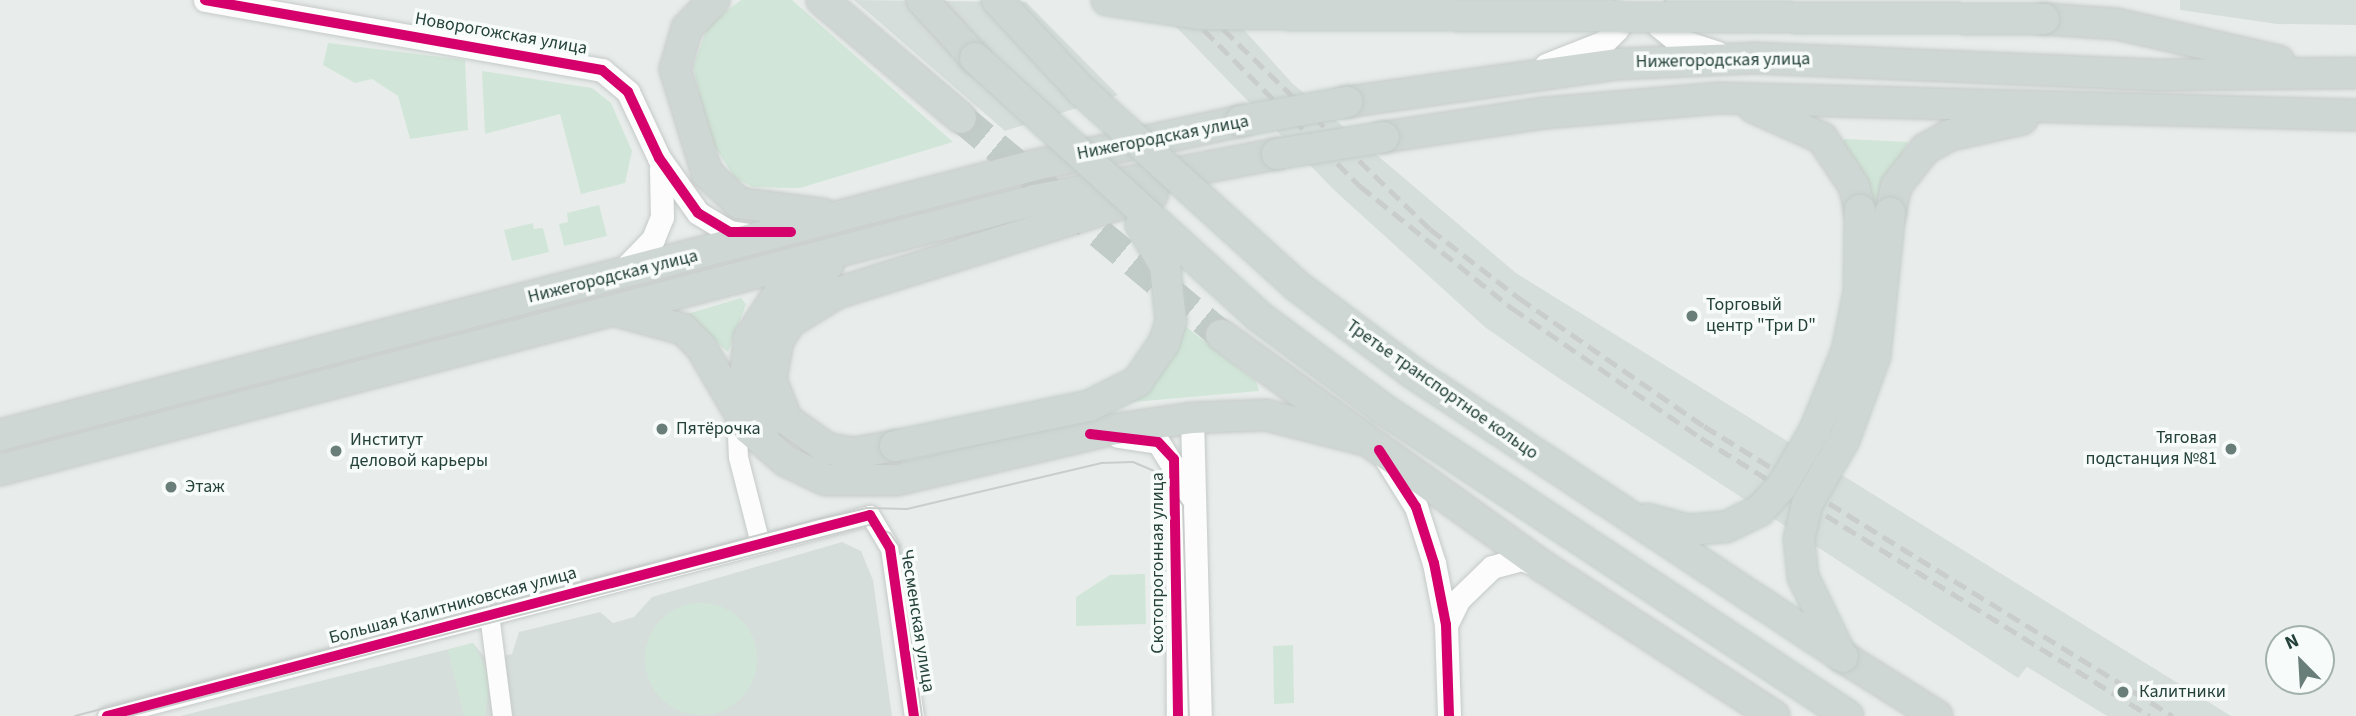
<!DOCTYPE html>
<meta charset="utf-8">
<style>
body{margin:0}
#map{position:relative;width:2356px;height:716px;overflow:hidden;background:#e8edeb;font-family:"Source Sans 3",sans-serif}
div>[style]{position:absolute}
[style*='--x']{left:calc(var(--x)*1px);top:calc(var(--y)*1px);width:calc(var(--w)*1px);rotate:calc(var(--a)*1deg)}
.built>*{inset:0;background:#d6dedb}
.green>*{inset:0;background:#d1e6d8}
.round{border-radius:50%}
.primary-tunnel>*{height:30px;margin-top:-15px;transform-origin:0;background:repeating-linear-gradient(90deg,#c1cbc8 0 30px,transparent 0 45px)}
.roads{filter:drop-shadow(0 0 2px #c5cac8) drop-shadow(0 0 2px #c5cac8)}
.minor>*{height:19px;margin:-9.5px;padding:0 9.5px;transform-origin:9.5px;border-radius:9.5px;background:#fcfcfc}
.tertiary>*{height:23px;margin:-11.5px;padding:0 11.5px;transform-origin:11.5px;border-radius:11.5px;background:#fcfcfc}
.primary>*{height:30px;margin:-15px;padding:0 15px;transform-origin:15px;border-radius:15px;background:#cfd7d5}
.tram>*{height:2px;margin:-1px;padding:0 1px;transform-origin:1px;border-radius:1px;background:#c9cdcc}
.rail>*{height:5px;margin-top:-2.5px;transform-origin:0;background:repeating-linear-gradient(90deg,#c9cdcc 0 14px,transparent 0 21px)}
.bridges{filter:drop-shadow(0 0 2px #c3ccc9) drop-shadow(0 0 2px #c3ccc9)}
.primary-bridge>*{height:30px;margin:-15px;padding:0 15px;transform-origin:15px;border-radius:15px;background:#cfd7d5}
.cycleway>*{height:10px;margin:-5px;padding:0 5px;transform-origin:5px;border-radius:5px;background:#d6006c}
.dots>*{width:19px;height:19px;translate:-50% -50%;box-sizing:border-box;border:4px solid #f7fbf9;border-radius:50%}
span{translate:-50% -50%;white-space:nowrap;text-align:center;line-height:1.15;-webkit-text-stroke:7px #f7fbf9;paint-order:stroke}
.street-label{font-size:18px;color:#24423a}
.poi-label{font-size:18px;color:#24423a}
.left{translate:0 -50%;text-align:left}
.right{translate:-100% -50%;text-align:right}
.north{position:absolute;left:2265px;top:625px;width:70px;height:70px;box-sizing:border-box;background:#f7fbf9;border:2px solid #a3b1ad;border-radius:50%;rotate:336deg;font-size:19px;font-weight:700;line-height:28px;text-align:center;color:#24423a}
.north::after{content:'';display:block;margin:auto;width:24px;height:32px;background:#697e78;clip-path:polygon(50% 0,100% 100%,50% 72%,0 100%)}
</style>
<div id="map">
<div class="built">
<div style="clip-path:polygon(854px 0,1026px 2px,1118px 95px,1005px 131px)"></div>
<div style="clip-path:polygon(1150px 0,1217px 0,1292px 83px,1516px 273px,2231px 716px,2107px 716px,2027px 667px,2018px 678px,1560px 379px,1486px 328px,1334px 190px)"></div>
<div style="clip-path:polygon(2180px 0,2356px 0,2356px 25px,2277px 24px,2180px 10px)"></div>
<div style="clip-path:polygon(842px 542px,861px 551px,873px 580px,892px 716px,180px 716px,473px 643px,487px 660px,512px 654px,519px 632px,600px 612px,613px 623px,634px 617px,652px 597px)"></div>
</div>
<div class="green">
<div style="clip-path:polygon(741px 0,792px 0,953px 142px,800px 188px,753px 187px,735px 178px,710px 139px,693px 67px,708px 25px)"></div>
<div style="clip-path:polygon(328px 43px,465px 60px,468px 130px,410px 139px,398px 96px,372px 79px,355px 83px,323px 65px)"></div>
<div style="clip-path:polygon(482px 71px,592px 88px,611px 103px,632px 151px,625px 183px,581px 194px,560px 114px,485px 134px)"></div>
<div style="clip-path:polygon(1845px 139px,1908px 142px,1875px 208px,1842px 142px)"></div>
<div style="clip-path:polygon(599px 205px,607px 236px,564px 246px,559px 224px,568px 222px,567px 213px)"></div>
<div style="clip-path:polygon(533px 223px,534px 229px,543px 228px,549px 252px,512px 261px,504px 230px)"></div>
<div style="clip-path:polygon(741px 298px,746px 304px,728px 352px,684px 315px)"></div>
<div style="clip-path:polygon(1185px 326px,1256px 381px,1259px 391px,1133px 402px,1124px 392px)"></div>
<div style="clip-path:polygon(1145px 574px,1146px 624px,1076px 626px,1076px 597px,1110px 575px)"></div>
<div class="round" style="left:645px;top:603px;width:112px;height:112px"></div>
<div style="clip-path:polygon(473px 643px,490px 678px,485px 716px,464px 716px,448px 650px)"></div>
<div style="clip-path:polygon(1293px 645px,1294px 703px,1274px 704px,1273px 646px)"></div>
</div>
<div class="primary-tunnel">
<div style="--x:961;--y:118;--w:339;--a:39.8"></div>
</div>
<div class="roads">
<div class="minor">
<div style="--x:736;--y:413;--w:44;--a:87.4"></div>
<div style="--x:738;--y:457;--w:89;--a:75.7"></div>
<div style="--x:489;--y:614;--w:103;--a:82.7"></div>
<div style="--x:107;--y:716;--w:789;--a:-14.76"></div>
<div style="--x:870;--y:515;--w:39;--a:59"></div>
<div style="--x:890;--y:548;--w:170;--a:81.9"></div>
</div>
<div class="tertiary">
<div style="--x:205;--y:0;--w:403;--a:10"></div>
<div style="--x:602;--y:70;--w:34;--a:40"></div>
<div style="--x:628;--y:92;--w:73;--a:64.8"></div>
<div style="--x:659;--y:158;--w:67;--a:54.7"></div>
<div style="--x:698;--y:213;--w:37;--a:31"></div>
<div style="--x:730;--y:232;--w:25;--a:9"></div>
<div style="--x:1651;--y:0;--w:27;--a:73"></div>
<div style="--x:1659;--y:26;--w:21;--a:39"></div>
<div style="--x:1675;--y:39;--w:45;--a:18"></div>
<div style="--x:1546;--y:65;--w:62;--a:-21.6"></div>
<div style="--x:1604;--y:42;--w:18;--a:-45"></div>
<div style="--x:1617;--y:29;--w:31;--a:-68"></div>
<div style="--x:621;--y:272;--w:46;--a:-45.9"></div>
<div style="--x:653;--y:239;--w:24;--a:-68"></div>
<div style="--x:662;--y:217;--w:49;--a:-91.2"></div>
<div style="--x:1192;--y:418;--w:298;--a:88.5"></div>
<div style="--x:1118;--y:436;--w:40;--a:8.5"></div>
<div style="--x:1158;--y:442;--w:36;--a:58"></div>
<div style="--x:1177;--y:472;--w:244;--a:89.8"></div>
<div style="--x:1386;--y:459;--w:57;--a:58"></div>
<div style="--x:1416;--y:507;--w:59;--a:72.2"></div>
<div style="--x:1434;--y:563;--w:63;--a:79"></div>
<div style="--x:1446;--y:625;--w:91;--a:88.1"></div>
<div style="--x:1446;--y:625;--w:28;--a:-64"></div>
<div style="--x:1458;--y:600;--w:47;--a:-44.1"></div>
<div style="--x:1492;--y:567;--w:31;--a:-15"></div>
<div style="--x:1522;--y:559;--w:16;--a:22"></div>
</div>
<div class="primary">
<div style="--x:714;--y:0;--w:39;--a:134"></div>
<div style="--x:687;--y:28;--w:43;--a:106.3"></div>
<div style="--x:675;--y:69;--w:109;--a:72.9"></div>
<div style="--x:707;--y:173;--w:44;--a:43.2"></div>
<div style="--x:739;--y:203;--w:85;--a:7.5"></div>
<div style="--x:822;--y:0;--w:182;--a:40.3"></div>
<div style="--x:922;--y:0;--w:79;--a:47.6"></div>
<div style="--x:2044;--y:19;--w:73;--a:3.9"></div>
<div style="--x:2117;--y:24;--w:166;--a:12.9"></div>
<div style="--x:1347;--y:102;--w:274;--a:-8"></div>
<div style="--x:1618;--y:64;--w:135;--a:-2.5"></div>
<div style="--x:1753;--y:58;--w:406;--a:2.4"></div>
<div style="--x:2159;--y:75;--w:197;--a:-0.6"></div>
<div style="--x:1753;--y:107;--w:76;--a:24.2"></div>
<div style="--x:1822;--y:138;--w:58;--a:56.3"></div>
<div style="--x:1854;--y:186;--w:25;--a:76"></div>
<div style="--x:1384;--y:137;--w:163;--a:-8.5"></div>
<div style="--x:1545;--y:113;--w:175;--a:-4.9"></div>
<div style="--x:1719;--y:98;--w:637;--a:1.53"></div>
<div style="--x:1890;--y:213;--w:28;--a:-77"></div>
<div style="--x:1896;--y:186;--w:47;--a:-51.9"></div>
<div style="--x:1925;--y:149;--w:29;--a:-29"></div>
<div style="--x:1950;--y:135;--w:74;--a:-12.5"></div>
<div style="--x:620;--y:312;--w:65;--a:15.1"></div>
<div style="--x:683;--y:329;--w:25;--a:45"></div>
<div style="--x:701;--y:347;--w:95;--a:59.7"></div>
<div style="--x:749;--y:429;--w:49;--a:40.9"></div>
<div style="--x:786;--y:461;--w:44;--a:25.4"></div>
<div style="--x:826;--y:480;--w:71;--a:0"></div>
<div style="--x:897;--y:480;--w:219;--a:-13.2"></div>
<div style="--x:1110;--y:430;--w:83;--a:-8.3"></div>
<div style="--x:1192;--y:418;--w:74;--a:-2.3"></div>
<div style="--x:1266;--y:415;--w:102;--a:14.2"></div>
<div style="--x:1221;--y:335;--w:398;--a:35.7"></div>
<div style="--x:1544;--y:567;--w:274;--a:32.9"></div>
<div style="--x:764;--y:429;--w:54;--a:-110.4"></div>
<div style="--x:745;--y:378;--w:40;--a:-84.3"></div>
<div style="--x:749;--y:338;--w:50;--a:-56.3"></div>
<div style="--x:777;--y:296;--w:60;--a:-31.3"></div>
<div style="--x:0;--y:435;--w:1066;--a:-14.62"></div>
<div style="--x:1031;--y:166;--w:215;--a:-12.1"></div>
<div style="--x:895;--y:446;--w:42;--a:170.3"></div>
<div style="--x:854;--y:453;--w:26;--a:-171"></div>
<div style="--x:828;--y:449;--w:50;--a:-144.7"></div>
<div style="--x:787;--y:420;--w:43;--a:-111.8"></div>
<div style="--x:771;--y:380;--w:40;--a:-80"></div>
<div style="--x:778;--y:341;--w:22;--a:-58"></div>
<div style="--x:790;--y:322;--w:55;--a:-31.7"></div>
<div style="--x:837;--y:293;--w:331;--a:-17.4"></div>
<div style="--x:0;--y:470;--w:1070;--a:-14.62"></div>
<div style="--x:1035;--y:200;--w:246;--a:-10.8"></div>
<div style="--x:1843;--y:657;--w:111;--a:32.1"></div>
</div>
</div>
<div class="tram">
<div style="--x:75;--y:716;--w:766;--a:-14.83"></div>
<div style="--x:815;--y:520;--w:53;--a:-13"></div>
<div style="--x:867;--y:508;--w:40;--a:1.4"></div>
<div style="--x:907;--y:509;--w:199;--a:-13.3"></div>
<div style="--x:1101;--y:463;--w:32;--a:-2"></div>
<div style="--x:1133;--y:462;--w:30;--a:23"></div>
<div style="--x:1161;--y:474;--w:39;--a:55"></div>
<div style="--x:1183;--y:506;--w:210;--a:88.4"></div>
<div style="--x:129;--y:716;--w:764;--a:-14.47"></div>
<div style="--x:869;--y:525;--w:22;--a:21"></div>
<div style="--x:890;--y:533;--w:16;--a:55"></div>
<div style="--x:899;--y:546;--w:172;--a:82.3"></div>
</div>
<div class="rail">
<div style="--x:1174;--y:0;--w:263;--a:45"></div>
<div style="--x:1360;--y:186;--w:195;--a:38.8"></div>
<div style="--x:1512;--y:308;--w:229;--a:34.5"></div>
<div style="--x:1701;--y:438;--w:528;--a:31.76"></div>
<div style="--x:1193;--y:0;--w:330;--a:44"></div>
<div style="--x:1430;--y:229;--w:113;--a:37.8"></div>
<div style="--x:1519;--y:298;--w:225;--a:34.7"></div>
<div style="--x:1704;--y:426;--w:551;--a:31.73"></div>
</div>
<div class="bridges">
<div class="primary-bridge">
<div style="--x:997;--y:0;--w:125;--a:47"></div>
<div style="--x:1082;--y:91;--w:290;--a:42.2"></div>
<div style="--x:1297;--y:286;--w:145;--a:36.9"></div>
<div style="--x:1413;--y:373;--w:515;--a:33.44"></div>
<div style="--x:1107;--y:0;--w:95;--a:8.5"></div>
<div style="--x:1201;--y:14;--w:843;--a:0.34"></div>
<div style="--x:975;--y:58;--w:382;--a:42.3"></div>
<div style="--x:1257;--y:315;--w:157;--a:36.7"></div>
<div style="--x:1383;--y:409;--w:557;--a:33.43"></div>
<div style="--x:1241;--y:121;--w:108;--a:-10.2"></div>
<div style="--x:1277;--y:154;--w:108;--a:-9"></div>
<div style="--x:895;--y:446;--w:198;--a:-11.7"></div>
<div style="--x:1089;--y:406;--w:54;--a:-26.6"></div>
<div style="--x:1137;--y:382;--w:47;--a:-55.3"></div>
<div style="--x:1164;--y:343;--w:23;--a:-72"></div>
<div style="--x:1171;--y:321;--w:55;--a:-96.2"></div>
<div style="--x:1165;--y:266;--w:48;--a:-120.3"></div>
<div style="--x:1647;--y:519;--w:43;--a:14.7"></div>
<div style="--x:1689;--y:530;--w:37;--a:-5"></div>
<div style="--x:1726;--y:527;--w:37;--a:-26"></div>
<div style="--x:1759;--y:511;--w:34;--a:-47"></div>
<div style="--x:1782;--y:486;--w:65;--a:-59.5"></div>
<div style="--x:1815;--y:430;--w:85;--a:-67.9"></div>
<div style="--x:1847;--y:351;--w:60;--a:-78.5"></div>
<div style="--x:1859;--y:292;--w:82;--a:-89.3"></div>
<div style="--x:1839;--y:651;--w:82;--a:-115.9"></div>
<div style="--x:1803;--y:577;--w:38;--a:-96"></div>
<div style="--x:1799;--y:539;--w:36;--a:-77"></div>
<div style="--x:1807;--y:504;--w:74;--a:-60"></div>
<div style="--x:1844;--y:440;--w:90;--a:-69.7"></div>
<div style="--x:1875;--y:356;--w:144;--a:-84"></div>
</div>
</div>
<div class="cycleway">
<div style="--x:205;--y:0;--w:403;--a:10"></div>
<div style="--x:602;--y:70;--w:34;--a:40"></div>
<div style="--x:628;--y:92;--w:73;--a:64.8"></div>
<div style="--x:659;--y:158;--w:67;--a:54.7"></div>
<div style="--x:698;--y:213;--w:37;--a:31"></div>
<div style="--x:730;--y:232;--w:61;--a:0"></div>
<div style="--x:1090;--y:434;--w:68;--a:6.7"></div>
<div style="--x:1158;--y:442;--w:23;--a:47"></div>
<div style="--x:1174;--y:459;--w:257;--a:89.1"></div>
<div style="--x:1379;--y:450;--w:68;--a:57"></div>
<div style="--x:1416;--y:507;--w:59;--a:72.2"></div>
<div style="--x:1434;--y:563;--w:63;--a:79"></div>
<div style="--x:1446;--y:625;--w:91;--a:88.1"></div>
<div style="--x:107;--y:716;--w:789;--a:-14.76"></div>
<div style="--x:870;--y:515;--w:39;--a:59"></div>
<div style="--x:890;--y:548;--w:170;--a:81.9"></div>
</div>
<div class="dots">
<div style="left:1692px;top:316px;background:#697e78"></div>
<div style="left:662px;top:429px;background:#697e78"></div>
<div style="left:2231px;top:449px;background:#697e78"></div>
<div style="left:336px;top:451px;background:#697e78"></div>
<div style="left:171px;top:487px;background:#697e78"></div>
<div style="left:2123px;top:692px;background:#697e78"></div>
</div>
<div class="street-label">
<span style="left:501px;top:34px;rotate:10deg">Новорогожская улица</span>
<span style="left:1723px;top:61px;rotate:-1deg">Нижегородская улица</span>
<span style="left:1163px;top:138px;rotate:-11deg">Нижегородская улица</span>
<span style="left:613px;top:277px;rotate:-14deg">Нижегородская улица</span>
<span style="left:1442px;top:390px;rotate:35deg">Третье транспортное кольцо</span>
<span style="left:1158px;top:563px;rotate:-90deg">Скотопрогонная улица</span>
<span style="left:453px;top:606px;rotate:-15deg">Большая Калитниковская улица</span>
<span style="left:917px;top:621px;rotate:81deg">Чесменская улица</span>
</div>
<div class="poi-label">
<span class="left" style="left:1706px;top:316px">Торговый<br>центр "Три D"</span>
<span class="left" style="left:676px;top:429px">Пятёрочка</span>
<span class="right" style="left:2217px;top:449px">Тяговая<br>подстанция №81</span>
<span class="left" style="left:350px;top:451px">Институт<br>деловой карьеры</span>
<span class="left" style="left:185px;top:487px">Этаж</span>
<span class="left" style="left:2139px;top:692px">Калитники</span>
</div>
<div class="north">N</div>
</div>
